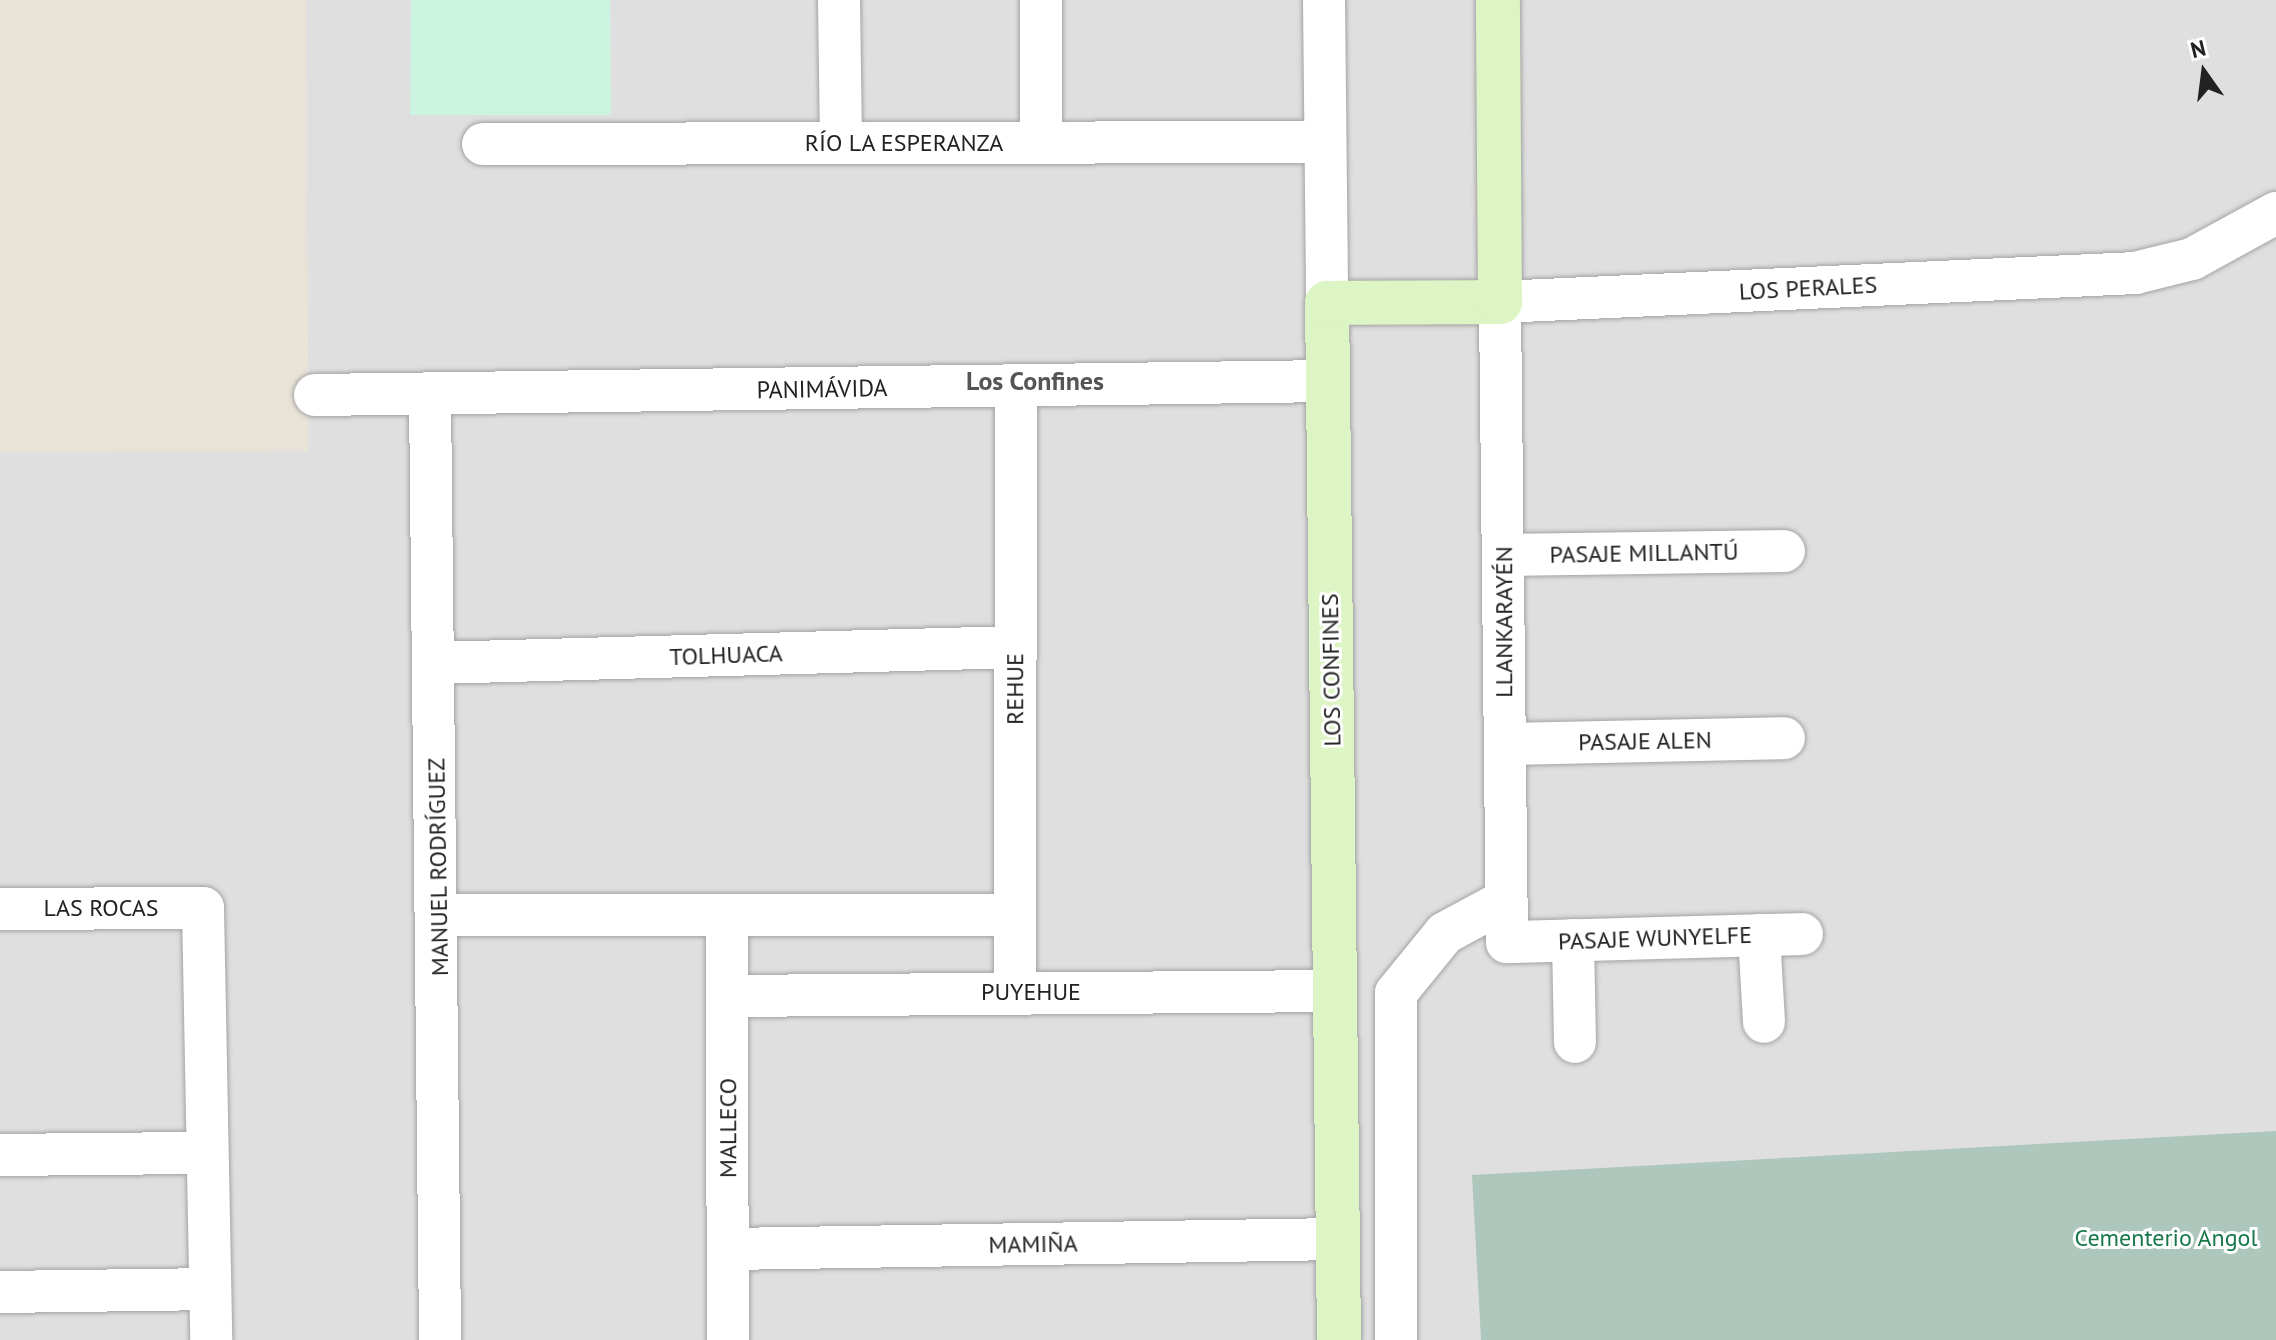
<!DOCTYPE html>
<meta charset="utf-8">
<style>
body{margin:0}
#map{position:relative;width:2276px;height:1340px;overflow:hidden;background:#f0f1e9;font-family:"PT Sans",sans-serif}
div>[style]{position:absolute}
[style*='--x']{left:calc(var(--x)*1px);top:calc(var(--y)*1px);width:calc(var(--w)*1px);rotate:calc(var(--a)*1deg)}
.residential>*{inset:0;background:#e0dfdf}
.military>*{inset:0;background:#e9e3d7}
.cemetery>*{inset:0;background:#adc7bd}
.park>*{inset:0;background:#ccf5e1}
.roads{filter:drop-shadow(0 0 2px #a3a3a3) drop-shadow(0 0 2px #a3a3a3)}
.street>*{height:42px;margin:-21px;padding:0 21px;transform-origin:21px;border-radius:21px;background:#fff}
.secondary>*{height:44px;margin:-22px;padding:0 22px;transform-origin:22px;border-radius:22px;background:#ddf4c4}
span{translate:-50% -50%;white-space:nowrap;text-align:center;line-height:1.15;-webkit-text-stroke:6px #fff;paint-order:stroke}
.street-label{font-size:24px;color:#222}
.park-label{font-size:24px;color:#18784a}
.neighbourhood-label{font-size:26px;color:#555;font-weight:700}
.north{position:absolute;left:2164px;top:32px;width:80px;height:80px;-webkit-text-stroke:6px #fff;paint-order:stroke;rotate:346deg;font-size:22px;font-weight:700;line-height:32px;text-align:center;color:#222}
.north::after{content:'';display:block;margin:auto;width:28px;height:36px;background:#222;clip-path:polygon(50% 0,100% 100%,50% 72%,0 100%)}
</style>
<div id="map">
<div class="residential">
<div style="clip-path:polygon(306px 0,2276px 0,2276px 1340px,0 1340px,0 452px,308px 450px)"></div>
</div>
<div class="military">
<div style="clip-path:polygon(0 0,306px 0,308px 451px,0 452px)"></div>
</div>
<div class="cemetery">
<div style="clip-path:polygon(2276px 1131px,2276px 1340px,1481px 1340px,1472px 1175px)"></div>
</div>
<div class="park">
<div style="clip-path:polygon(411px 0,610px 0,611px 115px,410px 115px)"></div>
</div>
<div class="roads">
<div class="street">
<div style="--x:839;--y:0;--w:143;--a:89.2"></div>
<div style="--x:1041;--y:0;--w:143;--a:90"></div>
<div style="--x:1324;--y:0;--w:303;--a:89.4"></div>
<div style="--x:483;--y:144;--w:842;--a:-0.14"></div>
<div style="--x:430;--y:394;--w:946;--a:89.39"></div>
<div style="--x:315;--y:395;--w:1013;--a:-0.79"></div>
<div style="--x:1504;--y:555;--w:280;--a:-0.8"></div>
<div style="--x:436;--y:663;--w:579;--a:-1.58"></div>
<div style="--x:1505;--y:744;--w:279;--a:-1.2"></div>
<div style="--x:0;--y:909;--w:203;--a:-0.3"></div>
<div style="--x:203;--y:908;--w:432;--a:88.9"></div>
<div style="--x:439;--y:915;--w:576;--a:0"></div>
<div style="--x:727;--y:915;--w:425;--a:89.9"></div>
<div style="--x:1802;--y:934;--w:295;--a:178.4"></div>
<div style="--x:1507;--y:942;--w:640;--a:-90.63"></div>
<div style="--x:1500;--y:302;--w:636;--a:-2.61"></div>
<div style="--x:2135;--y:273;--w:59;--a:-13.8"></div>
<div style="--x:2192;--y:259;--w:96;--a:-28.7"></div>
<div style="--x:1759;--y:935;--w:87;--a:86.7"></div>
<div style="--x:1573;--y:940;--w:102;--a:88.9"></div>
<div style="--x:1015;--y:992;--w:606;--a:-89.91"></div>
<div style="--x:728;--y:996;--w:606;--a:-0.47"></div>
<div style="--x:0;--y:1155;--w:207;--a:-0.6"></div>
<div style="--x:729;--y:1249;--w:609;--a:-0.94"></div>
<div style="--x:0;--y:1292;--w:210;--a:-0.8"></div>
<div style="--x:1396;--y:1340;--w:347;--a:-90"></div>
<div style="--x:1396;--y:993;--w:77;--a:-50.8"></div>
<div style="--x:1445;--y:933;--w:69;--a:-28.4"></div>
</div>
<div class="secondary">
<div style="--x:1339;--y:1340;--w:1037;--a:-90.66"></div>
<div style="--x:1327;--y:303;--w:173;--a:-0.3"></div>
<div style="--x:1500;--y:302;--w:302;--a:-90.4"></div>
</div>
</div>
<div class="street-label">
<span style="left:904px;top:143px">RÍO LA ESPERANZA</span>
<span style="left:1808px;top:288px;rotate:-3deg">LOS PERALES</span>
<span style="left:822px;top:389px;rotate:-1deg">PANIMÁVIDA</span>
<span style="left:1644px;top:553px;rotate:-1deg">PASAJE MILLANTÚ</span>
<span style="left:1504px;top:622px;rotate:-90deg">LLANKARAYÉN</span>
<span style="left:726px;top:655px;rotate:-2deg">TOLHUACA</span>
<span style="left:1331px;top:670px;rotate:-91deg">LOS CONFINES</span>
<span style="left:1015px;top:689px;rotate:-90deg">REHUE</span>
<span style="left:1645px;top:741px;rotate:-1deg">PASAJE ALEN</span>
<span style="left:438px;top:867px;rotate:-91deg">MANUEL RODRÍGUEZ</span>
<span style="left:101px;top:908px">LAS ROCAS</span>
<span style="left:1655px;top:938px;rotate:-2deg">PASAJE WUNYELFE</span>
<span style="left:1031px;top:992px">PUYEHUE</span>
<span style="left:728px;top:1128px;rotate:-90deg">MALLECO</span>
<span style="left:1033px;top:1244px;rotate:-1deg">MAMIÑA</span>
</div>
<div class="park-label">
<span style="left:2166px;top:1238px">Cementerio Angol</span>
</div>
<div class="neighbourhood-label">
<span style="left:1035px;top:381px">Los Confines</span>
</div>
<div class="north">N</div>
</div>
